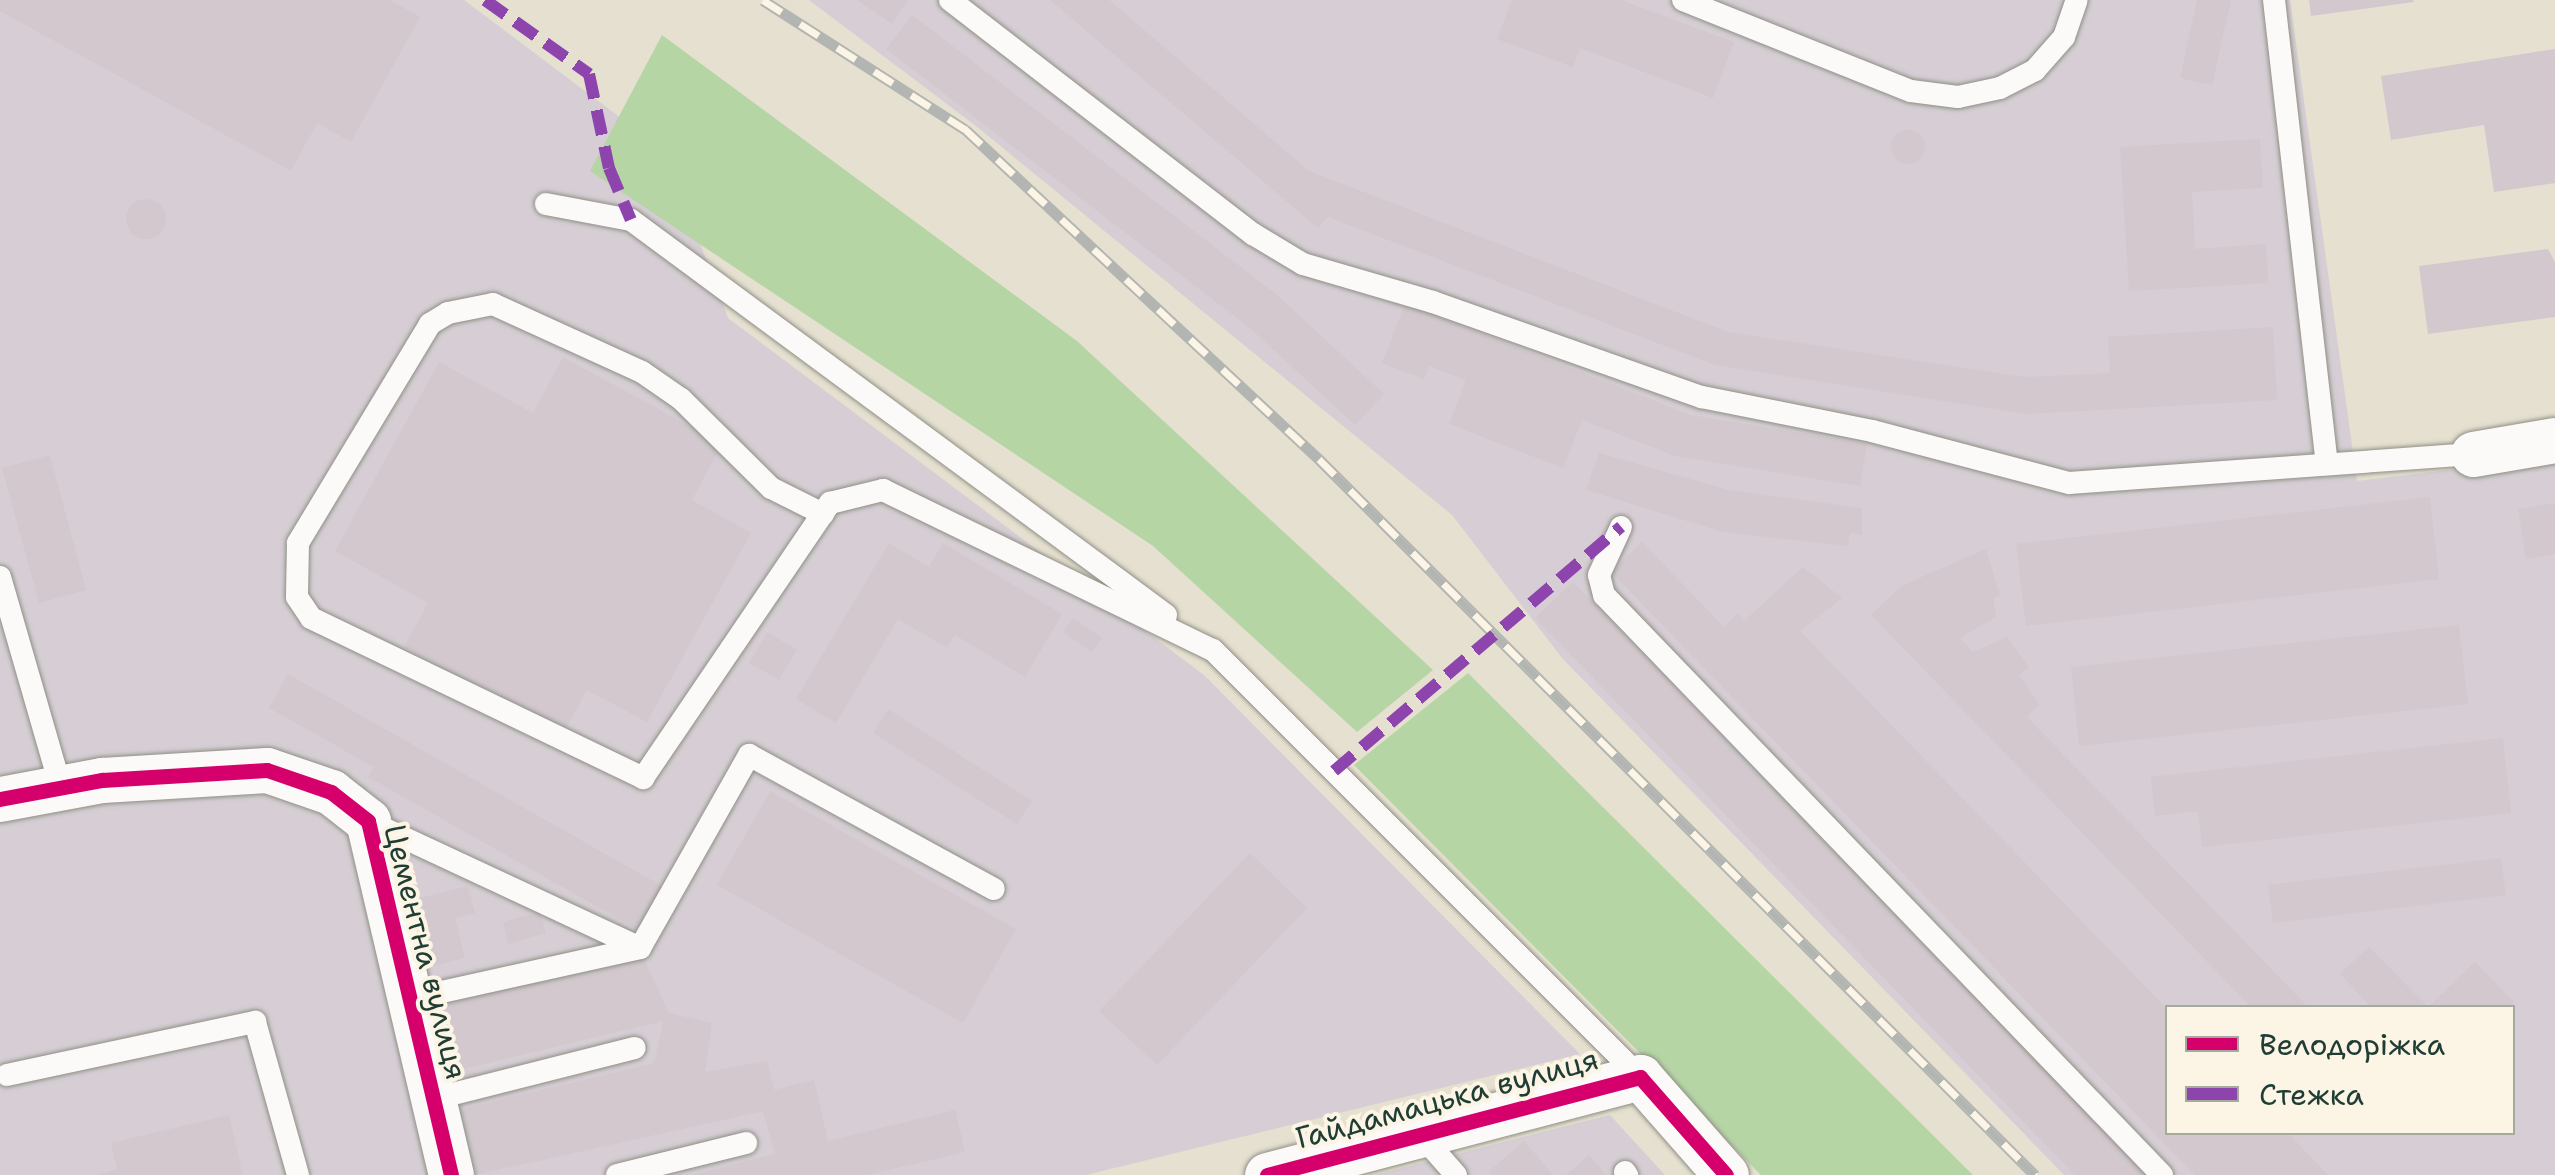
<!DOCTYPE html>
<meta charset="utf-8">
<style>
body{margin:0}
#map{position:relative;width:2555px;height:1175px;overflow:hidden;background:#e6e0d0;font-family:"Shantell Sans",sans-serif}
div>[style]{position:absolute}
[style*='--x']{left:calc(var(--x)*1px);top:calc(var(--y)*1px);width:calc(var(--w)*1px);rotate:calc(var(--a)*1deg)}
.industrial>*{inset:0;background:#d6ced4}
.green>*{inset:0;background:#b6d5a5}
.building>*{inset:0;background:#d2c8ce}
.round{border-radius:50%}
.roads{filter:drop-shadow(0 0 2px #8e9086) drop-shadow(0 0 2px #8e9086)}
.lane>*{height:22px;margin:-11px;padding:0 11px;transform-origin:11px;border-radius:11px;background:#fbfaf8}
.street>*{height:45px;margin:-22.5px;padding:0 22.5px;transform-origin:22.5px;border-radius:22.5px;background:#fbfaf8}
.rail>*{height:11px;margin-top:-5.5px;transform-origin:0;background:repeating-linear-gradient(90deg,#fcf5e5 0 22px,#b2b5b1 0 44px);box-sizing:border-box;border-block:2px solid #b2b5b1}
.quiet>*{height:12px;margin-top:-6px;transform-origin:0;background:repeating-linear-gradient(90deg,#8e44ad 0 25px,transparent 0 37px)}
.cycleway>*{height:15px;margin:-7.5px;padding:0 7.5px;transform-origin:7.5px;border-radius:7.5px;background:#d6006c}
span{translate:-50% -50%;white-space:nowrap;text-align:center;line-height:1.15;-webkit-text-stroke:8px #fcf5e5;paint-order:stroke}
.street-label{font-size:30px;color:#1f3d34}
.legend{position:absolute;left:2165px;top:1005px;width:350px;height:130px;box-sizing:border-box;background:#fcf5e5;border:2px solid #a4ab9e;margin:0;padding:12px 18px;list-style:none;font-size:30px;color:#1f3d34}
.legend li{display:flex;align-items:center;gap:20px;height:50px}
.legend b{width:50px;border:2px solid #a4ab9e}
</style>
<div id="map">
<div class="industrial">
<div style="clip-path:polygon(0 0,464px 0,666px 152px,728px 318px,1204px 675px,1580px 1054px,1086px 1175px,0 1175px)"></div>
<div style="clip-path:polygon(evenodd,809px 0,2290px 0,2357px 481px,2555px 457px,2555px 1175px,2064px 1175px,1562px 658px,1452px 515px,976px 126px,809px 0,2168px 1008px,2512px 1008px,2512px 1132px,2168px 1132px,2168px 1008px)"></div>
<div style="clip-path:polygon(1610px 1115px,1665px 1175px,1374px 1175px)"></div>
</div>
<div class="green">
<div style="clip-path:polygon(662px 35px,1077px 341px,1433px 670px,1357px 732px,1153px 546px,590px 171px)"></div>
<div style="clip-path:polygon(1468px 673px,1973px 1175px,1761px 1175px,1354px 765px)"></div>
</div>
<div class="building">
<div style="clip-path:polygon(0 0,390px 0,420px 17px,351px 142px,317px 123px,291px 171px,0 11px)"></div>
<div style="clip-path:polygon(857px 0,908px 0,892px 24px)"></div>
<div style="clip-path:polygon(1050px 0,1109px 0,1309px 171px,1728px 332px,2024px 377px,2110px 373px,2108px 337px,2273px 327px,2277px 400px,2026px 414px,1715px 365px,1328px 217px,1318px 228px)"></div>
<div style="clip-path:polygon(1512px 0,1621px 0,1734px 42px,1713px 98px,1580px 48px,1573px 67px,1497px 39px)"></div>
<div style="clip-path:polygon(2197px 0,2231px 0,2212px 85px,2180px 78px)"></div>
<div style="clip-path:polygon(2309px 0,2413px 0,2414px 2px,2311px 16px)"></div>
<div style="clip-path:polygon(912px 15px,1276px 294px,1384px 394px,1355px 425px,1250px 328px,886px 49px)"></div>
<div style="clip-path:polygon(2555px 49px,2555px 183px,2494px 192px,2484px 125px,2391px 140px,2381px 76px)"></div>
<div class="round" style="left:1891px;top:130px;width:34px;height:34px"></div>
<div style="clip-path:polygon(2260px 139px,2263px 188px,2192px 192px,2195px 249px,2266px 244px,2268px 283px,2129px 291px,2120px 147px)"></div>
<div class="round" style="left:126px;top:199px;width:40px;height:40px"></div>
<div style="clip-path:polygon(2548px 249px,2555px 262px,2555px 317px,2428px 334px,2419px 266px)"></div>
<div style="clip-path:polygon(1405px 304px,1691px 415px,1867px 444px,1860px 486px,1675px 456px,1582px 420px,1563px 468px,1449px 424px,1466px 380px,1429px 366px,1424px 379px,1382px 363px)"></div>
<div style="clip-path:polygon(563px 357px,722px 444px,692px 500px,751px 533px,647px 722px,587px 690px,563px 734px,404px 647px,428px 603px,335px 551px,439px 362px,533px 413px)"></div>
<div style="clip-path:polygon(1599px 453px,1728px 490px,1862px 508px,1862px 535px,1850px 533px,1848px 546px,1723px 532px,1586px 490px)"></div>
<div style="clip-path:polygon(50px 455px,86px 590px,39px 603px,2px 468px)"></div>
<div style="clip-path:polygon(2430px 497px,2439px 579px,2026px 626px,2016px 544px)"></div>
<div style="clip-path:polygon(2555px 503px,2555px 554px,2526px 559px,2518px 509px)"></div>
<div style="clip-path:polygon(1642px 542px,1724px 627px,1738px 613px,1744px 621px,1803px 567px,1842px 598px,1800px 631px,2168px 1010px,2168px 1132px,2287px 1132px,2328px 1175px,2195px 1175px,1611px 572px)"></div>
<div style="clip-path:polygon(889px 543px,929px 567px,943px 543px,1062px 614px,1025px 677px,955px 635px,947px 648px,898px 619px,836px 723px,796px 699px)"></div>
<div style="clip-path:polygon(1986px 549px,2000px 595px,1993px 598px,1996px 617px,1960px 638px,1973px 652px,2007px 637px,2029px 667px,2019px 675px,2039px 704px,2027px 717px,2309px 1008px,2252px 1008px,1871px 615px,1901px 586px)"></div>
<div style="clip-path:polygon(1573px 582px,2148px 1175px,2075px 1175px,1535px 618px)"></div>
<div style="clip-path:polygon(1073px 618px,1102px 638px,1092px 652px,1063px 632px)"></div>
<div style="clip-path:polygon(2459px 625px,2468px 704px,2079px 746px,2071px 667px)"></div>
<div style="clip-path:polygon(767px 632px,797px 650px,779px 680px,749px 663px)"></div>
<div style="clip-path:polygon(288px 674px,667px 889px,642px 932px,368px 777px,374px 767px,269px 708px)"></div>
<div style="clip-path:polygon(888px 709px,1032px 801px,1017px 824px,873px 733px)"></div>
<div style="clip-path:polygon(2503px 738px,2511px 813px,2202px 847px,2198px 811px,2155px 816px,2151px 777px)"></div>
<div style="clip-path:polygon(770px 791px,1016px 929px,963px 1023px,717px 885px)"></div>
<div style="clip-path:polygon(1250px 853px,1307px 908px,1157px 1065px,1099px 1011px)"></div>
<div style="clip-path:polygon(2501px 858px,2506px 895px,2273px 923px,2268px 885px)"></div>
<div style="clip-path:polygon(468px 886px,475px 913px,455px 918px,465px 958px,425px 968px,408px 901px)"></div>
<div style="clip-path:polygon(540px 912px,546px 933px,508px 944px,503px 922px)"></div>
<div style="clip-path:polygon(2369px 947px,2428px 1007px,2475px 962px,2514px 1002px,2507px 1008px,2372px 1008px,2340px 974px)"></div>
<div style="clip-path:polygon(642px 955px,669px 1013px,712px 1023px,705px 1072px,767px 1061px,774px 1090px,814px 1080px,828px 1141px,955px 1110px,965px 1152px,867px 1175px,693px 1175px,775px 1154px,763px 1111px,474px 1175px,459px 1110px,654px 1063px,663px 1021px,455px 1071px,439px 1001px)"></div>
<div style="clip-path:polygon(229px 1115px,243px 1175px,97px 1175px,117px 1169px,111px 1143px)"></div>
<div style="clip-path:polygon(1524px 1141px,1553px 1175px,1492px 1175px,1489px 1171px)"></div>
<div style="clip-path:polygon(1589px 1155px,1606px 1175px,1566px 1175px)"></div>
</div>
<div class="roads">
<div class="lane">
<div style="--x:950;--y:0;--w:383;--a:37.7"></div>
<div style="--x:1253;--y:234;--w:58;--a:31"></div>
<div style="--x:1303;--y:264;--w:135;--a:16.3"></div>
<div style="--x:1433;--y:302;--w:285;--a:19.5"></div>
<div style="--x:1702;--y:397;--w:173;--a:11.3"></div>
<div style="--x:1872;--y:431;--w:204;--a:14.8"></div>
<div style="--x:2069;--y:483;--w:405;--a:-4.1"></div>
<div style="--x:1683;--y:0;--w:245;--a:21.8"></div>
<div style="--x:1911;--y:91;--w:47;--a:7.3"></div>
<div style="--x:1958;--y:97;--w:43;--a:-12.1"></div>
<div style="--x:2000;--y:88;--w:39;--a:-27"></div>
<div style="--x:2035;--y:70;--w:44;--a:-48.7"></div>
<div style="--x:2064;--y:37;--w:39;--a:-71"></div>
<div style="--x:2274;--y:0;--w:467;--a:83.5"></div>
<div style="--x:546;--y:204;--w:86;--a:10.7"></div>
<div style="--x:631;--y:220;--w:665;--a:36.44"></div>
<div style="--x:823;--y:514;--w:58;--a:-153.4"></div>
<div style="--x:771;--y:488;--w:127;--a:-135.3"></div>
<div style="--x:681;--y:399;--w:47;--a:-145.3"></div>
<div style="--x:642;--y:372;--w:164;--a:-155.5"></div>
<div style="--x:493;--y:304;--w:46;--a:168.7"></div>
<div style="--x:448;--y:313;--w:21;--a:149"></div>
<div style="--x:430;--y:324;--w:256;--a:121.1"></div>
<div style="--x:298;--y:543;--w:54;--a:91.1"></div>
<div style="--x:297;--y:597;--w:25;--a:56"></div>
<div style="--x:311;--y:618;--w:369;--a:25.7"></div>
<div style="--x:643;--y:778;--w:333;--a:-55.8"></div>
<div style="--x:830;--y:503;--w:55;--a:-13.8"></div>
<div style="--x:883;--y:490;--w:367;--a:25.9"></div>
<div style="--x:1213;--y:650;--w:604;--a:45"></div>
<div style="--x:1621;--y:527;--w:53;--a:114.6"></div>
<div style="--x:1599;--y:575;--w:21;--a:76"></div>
<div style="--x:1604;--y:595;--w:805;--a:46.11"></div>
<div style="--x:0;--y:577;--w:220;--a:73.9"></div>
<div style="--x:368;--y:821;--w:300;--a:25"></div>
<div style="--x:640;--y:948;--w:222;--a:-60.5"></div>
<div style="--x:749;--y:755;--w:279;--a:28.7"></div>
<div style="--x:410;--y:999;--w:236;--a:-12.5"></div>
<div style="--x:7;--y:1075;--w:254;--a:-12.1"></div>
<div style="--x:255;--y:1022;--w:159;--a:74.3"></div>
<div style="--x:433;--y:1099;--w:208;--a:-14.2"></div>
<div style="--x:1421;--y:1135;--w:53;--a:48.8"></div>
<div style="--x:1625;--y:1172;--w:4;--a:56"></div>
<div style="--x:617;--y:1175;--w:133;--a:-13.9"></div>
</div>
<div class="street">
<div style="--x:2473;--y:454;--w:83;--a:-9.7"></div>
<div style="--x:0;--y:799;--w:104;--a:-10.6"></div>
<div style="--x:102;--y:780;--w:165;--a:-3.5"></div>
<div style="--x:267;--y:770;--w:68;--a:19"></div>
<div style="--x:331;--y:792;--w:47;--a:38.1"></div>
<div style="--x:368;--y:821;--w:364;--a:76.8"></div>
<div style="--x:1267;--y:1175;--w:386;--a:-14.7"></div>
<div style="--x:1640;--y:1077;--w:130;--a:48.7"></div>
</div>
</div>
<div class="rail">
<div style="--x:763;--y:0;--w:240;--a:32.6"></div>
<div style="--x:965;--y:129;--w:484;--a:43"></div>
<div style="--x:1319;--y:459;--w:1013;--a:45"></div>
</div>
<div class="quiet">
<div style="--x:485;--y:0;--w:128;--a:35.4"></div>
<div style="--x:589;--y:74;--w:96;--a:78"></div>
<div style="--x:609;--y:168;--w:56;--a:67.1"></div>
<div style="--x:1334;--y:771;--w:377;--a:-40.4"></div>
</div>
<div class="cycleway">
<div style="--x:0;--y:799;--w:104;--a:-10.6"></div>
<div style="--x:102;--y:780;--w:165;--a:-3.5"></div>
<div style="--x:267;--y:770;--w:68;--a:19"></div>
<div style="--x:331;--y:792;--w:47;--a:38.1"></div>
<div style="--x:368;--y:821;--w:364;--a:76.8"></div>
<div style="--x:1267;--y:1175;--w:386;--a:-14.7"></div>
<div style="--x:1640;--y:1077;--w:130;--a:48.7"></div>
</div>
<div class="street-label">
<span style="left:425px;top:952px;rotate:76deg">Цементна вулиця</span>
<span style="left:1447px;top:1099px;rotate:-15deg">Гайдамацька вулиця</span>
</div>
<ul class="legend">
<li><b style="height:12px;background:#d6006c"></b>Велодоріжка</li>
<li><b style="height:12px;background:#8e44ad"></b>Стежка</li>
</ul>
</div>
